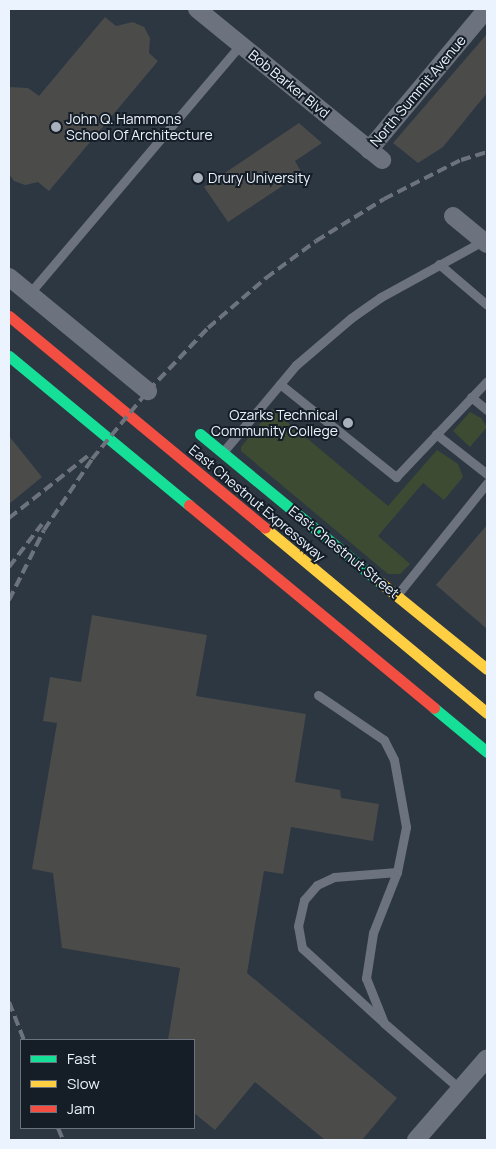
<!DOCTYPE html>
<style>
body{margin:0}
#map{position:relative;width:496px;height:1149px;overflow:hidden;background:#2d3742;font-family:Manrope,sans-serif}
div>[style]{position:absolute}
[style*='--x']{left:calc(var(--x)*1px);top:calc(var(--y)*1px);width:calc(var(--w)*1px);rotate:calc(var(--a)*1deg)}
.green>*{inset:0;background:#3c4b32}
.building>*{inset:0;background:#4b4b4a}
.lane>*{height:9px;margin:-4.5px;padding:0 4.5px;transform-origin:4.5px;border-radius:4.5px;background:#6c737e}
.street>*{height:18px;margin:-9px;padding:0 9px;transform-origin:9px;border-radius:9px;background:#6c737e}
.fast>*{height:11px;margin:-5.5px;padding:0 5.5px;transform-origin:5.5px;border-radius:5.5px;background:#16e098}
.slow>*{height:11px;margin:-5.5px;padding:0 5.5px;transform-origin:5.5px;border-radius:5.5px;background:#ffcf43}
.jam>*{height:11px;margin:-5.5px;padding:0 5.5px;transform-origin:5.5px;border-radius:5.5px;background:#f24e42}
.rail>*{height:4px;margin-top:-2px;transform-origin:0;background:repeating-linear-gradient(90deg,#6c737d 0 10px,transparent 0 15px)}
.dots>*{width:14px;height:14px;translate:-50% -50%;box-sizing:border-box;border:2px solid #151d27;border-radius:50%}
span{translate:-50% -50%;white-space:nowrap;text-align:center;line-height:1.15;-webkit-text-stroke:4px #151d27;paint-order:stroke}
.street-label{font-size:14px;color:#eaf3fe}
.poi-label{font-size:14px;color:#eaf3fe}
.left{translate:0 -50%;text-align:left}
.right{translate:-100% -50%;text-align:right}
.frame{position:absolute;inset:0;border:10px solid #eaf3fe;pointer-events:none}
.legend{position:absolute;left:20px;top:1039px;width:175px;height:90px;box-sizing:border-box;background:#151d27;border:1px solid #6a737d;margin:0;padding:6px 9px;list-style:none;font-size:15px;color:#eaf3fe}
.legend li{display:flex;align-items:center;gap:10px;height:25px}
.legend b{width:25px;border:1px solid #6a737d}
</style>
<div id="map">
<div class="green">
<div style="clip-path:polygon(272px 409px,388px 506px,437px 450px,458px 464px,463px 477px,444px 500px,423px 483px,378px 536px,410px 564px,400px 574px,388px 574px,241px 451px,241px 447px)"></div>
<div style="clip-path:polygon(470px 412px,481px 418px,487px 427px,470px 447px,453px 431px)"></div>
</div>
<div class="building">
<div style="clip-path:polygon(105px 17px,116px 26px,133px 22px,144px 27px,150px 38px,149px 53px,158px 61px,49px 191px,38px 182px,25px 185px,14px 181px,9px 174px,9px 87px,28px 88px,39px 96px)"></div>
<div style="clip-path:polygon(487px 34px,487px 93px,443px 147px,418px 163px,393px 143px)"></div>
<div style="clip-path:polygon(299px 123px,322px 143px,295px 161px,302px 173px,228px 222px,204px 187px)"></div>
<div style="clip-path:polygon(9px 436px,42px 477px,9px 504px)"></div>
<div style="clip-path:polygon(487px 525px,487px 629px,436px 585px)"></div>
<div style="clip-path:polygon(92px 615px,207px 635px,196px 696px,306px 714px,295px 782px,340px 790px,341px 798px,379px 804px,373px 841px,291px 827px,283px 874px,264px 871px,247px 973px,397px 1098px,362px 1140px,325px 1140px,255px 1082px,215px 1130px,194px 1113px,194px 1040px,168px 1040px,180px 968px,62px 948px,53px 873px,32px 869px,57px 723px,43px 721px,50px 677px,81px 682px)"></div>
</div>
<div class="lane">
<div style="--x:439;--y:264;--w:63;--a:40.5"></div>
<div style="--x:29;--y:294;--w:328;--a:-49.7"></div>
<div style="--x:280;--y:384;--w:149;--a:38.7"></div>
<div style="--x:396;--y:477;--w:132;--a:-46.5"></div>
<div style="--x:471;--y:397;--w:21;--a:39"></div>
<div style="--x:436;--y:434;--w:65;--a:38.1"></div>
<div style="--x:223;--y:452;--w:114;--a:-50"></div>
<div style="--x:296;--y:365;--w:72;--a:-40.5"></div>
<div style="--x:351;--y:318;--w:37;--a:-35"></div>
<div style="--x:381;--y:297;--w:116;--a:-28.8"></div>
<div style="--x:397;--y:595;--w:144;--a:-51.2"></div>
<div style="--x:318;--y:695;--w:80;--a:34.3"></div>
<div style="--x:384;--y:740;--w:22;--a:63"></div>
<div style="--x:394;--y:760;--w:68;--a:79.8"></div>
<div style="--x:406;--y:827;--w:46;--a:101.3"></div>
<div style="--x:397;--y:872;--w:66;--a:111.5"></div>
<div style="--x:373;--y:933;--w:46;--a:98.8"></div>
<div style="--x:366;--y:978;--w:48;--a:68.2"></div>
<div style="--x:384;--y:1023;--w:101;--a:41"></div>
<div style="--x:382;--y:1021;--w:108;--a:-137.6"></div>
<div style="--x:302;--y:948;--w:22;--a:-100"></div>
<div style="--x:298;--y:926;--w:27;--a:-77"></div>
<div style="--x:304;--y:900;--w:20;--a:-49"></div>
<div style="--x:317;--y:885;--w:19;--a:-25"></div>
<div style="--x:334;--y:877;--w:63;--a:-4.5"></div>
</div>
<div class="street">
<div style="--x:197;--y:9;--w:239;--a:39.2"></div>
<div style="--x:369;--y:150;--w:184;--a:-50.1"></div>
<div style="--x:453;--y:216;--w:44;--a:39.5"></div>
<div style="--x:9;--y:277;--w:180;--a:39.4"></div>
<div style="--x:416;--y:1140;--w:108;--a:-49.1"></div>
</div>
<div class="fast">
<div style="--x:9;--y:356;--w:234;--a:39.6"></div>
<div style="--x:200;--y:434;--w:234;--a:39.5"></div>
<div style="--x:434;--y:708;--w:69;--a:39.7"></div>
</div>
<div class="slow">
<div style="--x:265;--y:528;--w:289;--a:39.8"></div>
<div style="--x:381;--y:583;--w:136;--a:39.1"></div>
</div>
<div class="jam">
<div style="--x:9;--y:316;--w:332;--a:39.6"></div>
<div style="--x:189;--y:505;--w:318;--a:39.6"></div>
</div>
<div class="rail">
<div style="--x:9;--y:518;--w:102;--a:-38.2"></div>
<div style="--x:9;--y:567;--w:54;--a:-52.5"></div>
<div style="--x:9;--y:600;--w:78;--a:-63.4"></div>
<div style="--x:44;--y:530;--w:86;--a:-55.9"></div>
<div style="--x:92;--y:459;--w:88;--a:-50.5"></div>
<div style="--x:148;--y:391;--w:87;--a:-46.4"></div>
<div style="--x:208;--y:328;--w:77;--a:-40.8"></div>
<div style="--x:266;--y:278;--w:62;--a:-36.5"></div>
<div style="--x:316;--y:241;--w:80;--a:-31.7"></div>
<div style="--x:384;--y:199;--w:86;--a:-26.9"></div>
<div style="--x:461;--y:160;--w:27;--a:-17"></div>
<div style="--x:9;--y:1002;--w:41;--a:68.5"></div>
<div style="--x:58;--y:1128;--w:13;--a:67"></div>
</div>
<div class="dots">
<div style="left:56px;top:127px;background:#a8b1bc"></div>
<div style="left:198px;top:178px;background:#a8b1bc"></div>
<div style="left:348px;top:423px;background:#a8b1bc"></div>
</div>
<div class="street-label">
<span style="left:289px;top:84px;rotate:39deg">Bob Barker Blvd</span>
<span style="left:418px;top:91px;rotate:-50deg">North Summit Avenue</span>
<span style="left:257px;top:503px;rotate:40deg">East Chestnut Expressway</span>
<span style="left:344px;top:552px;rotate:39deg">East Chestnut Street</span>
</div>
<div class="poi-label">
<span class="left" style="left:66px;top:127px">John Q. Hammons<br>School Of Architecture</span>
<span class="left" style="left:208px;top:178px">Drury University</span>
<span class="right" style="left:338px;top:423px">Ozarks Technical<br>Community College</span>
</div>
<div class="frame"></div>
<ul class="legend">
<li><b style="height:6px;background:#16e098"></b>Fast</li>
<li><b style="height:6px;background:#ffcf43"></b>Slow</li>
<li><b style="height:6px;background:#f24e42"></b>Jam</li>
</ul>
</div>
